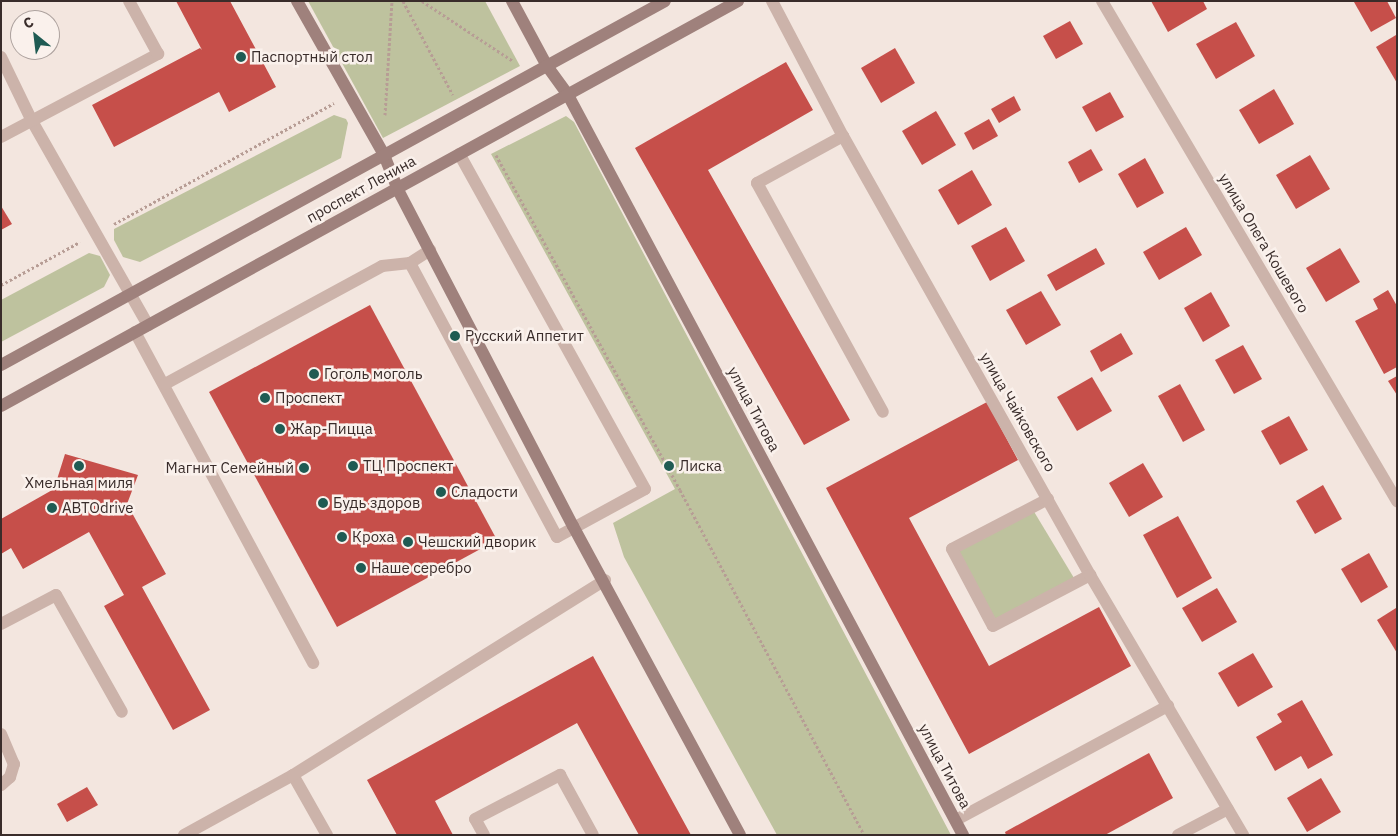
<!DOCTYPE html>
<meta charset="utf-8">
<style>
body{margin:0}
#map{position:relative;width:1398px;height:836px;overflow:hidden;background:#f3e6df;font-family:"IBM Plex Sans",sans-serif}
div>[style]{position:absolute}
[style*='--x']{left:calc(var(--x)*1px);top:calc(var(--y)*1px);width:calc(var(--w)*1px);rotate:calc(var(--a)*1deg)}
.green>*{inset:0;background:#bec29e}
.building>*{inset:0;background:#c64f4a}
.path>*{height:3px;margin-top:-1.5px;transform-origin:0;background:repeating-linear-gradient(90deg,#b79d95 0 2.5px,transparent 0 5px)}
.lane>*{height:12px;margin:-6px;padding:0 6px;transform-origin:6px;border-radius:6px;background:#ccb3aa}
.street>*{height:12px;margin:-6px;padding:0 6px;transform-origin:6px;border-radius:6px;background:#ccb3aa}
.secondary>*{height:12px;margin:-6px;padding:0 6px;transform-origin:6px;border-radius:6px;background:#9f817c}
.dots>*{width:14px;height:14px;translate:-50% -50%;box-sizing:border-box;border:2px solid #faf1ec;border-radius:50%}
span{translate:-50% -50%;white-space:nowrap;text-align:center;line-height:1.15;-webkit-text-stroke:5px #faf1ec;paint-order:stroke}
.poi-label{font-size:15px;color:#392c2a}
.left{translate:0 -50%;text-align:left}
.right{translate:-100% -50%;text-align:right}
.street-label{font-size:15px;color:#392c2a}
.frame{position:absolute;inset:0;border:2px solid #392c2a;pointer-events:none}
.north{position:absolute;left:10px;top:10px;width:50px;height:50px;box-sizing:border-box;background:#faf1ec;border:1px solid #ada29e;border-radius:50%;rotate:331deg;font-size:14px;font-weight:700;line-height:20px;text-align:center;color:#392c2a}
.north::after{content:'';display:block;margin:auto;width:18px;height:22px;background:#1f5b53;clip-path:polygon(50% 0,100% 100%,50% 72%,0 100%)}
</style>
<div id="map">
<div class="green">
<div style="clip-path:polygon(308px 1px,485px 1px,520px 66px,383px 138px)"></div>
<div style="clip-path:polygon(334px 115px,346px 119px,348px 123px,341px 158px,140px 262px,123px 257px,114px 240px,114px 229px)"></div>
<div style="clip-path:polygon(566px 116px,574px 122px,951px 835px,777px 835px,624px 557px,613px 523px,675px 489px,491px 154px)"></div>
<div style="clip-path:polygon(89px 253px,100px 256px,110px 275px,104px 287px,1px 342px,1px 300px)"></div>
<div style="clip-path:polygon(1033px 510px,1074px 578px,995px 619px,959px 551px)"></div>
</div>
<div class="building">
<div style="clip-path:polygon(176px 1px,230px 1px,276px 87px,229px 112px,219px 92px,114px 147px,92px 105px,200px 48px,202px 50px)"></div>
<div style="clip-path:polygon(1151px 1px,1203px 1px,1207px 9px,1168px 32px)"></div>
<div style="clip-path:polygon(1387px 1px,1396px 18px,1371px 32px,1354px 2px)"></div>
<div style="clip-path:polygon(1070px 21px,1083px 44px,1056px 59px,1043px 36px)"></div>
<div style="clip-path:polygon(1236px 22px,1255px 56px,1216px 79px,1196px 44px)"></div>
<div style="clip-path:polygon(1396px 35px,1397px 37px,1397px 83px,1376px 47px)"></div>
<div style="clip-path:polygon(895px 48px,915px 83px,881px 103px,861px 68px)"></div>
<div style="clip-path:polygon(786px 62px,813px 110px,708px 170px,850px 420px,804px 445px,635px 148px)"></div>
<div style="clip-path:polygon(1274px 89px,1294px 124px,1259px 144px,1239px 110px)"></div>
<div style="clip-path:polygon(1110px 92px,1124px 117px,1096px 132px,1082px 107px)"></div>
<div style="clip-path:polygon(1014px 96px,1021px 110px,999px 123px,991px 109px)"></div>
<div style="clip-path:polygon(936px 111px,956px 145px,922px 165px,902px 131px)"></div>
<div style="clip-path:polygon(989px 119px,998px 136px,973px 150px,964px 133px)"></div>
<div style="clip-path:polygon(1091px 149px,1103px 170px,1079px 183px,1068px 162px)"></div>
<div style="clip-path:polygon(1310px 155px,1330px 189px,1296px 209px,1276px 175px)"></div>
<div style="clip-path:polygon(1145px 158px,1164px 193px,1137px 208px,1118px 174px)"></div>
<div style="clip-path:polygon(972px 170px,992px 205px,958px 225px,938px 190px)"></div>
<div style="clip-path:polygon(1px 206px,12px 224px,1px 230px)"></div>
<div style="clip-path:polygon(1006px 227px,1025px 261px,990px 281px,971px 246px)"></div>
<div style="clip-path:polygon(1186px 227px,1202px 255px,1159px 280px,1143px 252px)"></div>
<div style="clip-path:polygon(1096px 248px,1105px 264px,1056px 291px,1047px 275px)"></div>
<div style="clip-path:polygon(1340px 248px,1360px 282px,1326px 302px,1306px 268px)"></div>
<div style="clip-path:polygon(1388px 290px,1397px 306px,1397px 367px,1384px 374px,1355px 321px,1378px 309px,1373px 299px)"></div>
<div style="clip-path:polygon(1041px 291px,1061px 325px,1026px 345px,1006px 310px)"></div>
<div style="clip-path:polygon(1211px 292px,1230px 326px,1203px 342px,1184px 308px)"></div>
<div style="clip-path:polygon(370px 305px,497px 540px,337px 627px,209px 392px)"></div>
<div style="clip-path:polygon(1121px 333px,1133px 354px,1101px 372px,1090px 351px)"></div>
<div style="clip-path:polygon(1243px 345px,1262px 379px,1234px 394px,1215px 360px)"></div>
<div style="clip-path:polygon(1397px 376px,1397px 395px,1388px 381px)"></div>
<div style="clip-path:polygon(1092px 377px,1112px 411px,1077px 431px,1057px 397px)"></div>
<div style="clip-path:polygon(1180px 384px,1205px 430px,1183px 442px,1158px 396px)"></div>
<div style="clip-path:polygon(987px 402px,1018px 460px,909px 518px,989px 666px,1099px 607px,1131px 666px,969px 754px,826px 488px)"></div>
<div style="clip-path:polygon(1289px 416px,1308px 450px,1280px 465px,1261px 431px)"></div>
<div style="clip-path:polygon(65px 454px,138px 475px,127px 504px,166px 574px,142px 587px,210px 710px,173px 730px,104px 606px,124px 595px,89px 532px,23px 569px,11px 548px,1px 554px,1px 519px,54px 489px)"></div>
<div style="clip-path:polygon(1143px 463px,1163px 497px,1129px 517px,1109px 483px)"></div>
<div style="clip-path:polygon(1323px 485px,1342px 519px,1315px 534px,1296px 501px)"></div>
<div style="clip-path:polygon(1178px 516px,1212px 578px,1177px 598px,1143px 535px)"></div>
<div style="clip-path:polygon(1369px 553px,1388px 587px,1361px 603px,1341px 569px)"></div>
<div style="clip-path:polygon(1217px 588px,1237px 622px,1202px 642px,1182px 608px)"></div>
<div style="clip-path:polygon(1396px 608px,1397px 610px,1397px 653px,1377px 620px)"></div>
<div style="clip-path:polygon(1253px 653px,1273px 687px,1238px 707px,1218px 673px)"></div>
<div style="clip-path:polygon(593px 656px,691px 835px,639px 835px,577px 723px,435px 801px,453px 835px,397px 835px,367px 780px)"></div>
<div style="clip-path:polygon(1302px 700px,1333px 755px,1308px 769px,1301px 756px,1275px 771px,1256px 737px,1282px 722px,1277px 714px)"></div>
<div style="clip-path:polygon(1149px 753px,1173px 798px,1105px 835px,1006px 835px,1005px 832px)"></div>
<div style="clip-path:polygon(1321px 778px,1341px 812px,1307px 832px,1287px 798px)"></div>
<div style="clip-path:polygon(87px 787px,98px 805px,67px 822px,57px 804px)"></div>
</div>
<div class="path">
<div style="--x:403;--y:1;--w:106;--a:62"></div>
<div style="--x:422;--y:1;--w:109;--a:33.4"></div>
<div style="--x:385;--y:115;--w:114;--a:-86.5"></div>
<div style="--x:496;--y:155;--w:382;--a:61.2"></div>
<div style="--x:680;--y:490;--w:391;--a:61.9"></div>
<div style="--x:114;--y:224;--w:251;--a:-28.8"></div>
<div style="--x:1;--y:285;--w:90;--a:-28.6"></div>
</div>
<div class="lane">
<div style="--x:1;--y:57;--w:71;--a:64.2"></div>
<div style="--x:32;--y:121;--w:235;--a:60.4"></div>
<div style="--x:843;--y:136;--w:98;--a:151.3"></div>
<div style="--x:757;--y:183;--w:261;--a:61.2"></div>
<div style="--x:1;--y:137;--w:178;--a:-27.9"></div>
<div style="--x:158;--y:54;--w:60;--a:-118.7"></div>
<div style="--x:410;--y:263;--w:24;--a:-33"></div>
<div style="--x:135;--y:332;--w:376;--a:61.7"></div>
<div style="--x:165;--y:384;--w:247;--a:-28.5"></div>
<div style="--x:382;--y:266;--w:28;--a:-6"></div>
<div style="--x:410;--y:263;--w:311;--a:61.8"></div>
<div style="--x:557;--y:537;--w:100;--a:-28.6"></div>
<div style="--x:645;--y:489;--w:383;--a:-119"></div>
<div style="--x:1048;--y:499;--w:108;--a:152.5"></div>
<div style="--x:952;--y:549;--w:87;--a:62"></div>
<div style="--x:993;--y:626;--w:110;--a:-27.7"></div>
<div style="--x:1;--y:624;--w:62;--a:-27.8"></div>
<div style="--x:56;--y:595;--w:134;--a:60.6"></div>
<div style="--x:1;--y:734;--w:33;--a:67"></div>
<div style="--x:14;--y:764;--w:14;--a:107"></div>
<div style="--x:10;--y:777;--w:12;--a:138"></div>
<div style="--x:293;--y:775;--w:69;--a:60.5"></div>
<div style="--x:956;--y:820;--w:241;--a:-28.3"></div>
<div style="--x:184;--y:835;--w:124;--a:-28.8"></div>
<div style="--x:293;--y:775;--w:368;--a:-32"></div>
<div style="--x:484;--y:835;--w:18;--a:-119"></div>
<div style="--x:475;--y:819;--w:96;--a:-27.4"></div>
<div style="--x:560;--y:775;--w:68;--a:61.2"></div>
<div style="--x:1178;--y:835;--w:56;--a:-27.5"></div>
</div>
<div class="street">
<div style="--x:772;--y:1;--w:153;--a:62.3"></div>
<div style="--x:843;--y:136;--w:504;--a:60.64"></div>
<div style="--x:1090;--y:575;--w:302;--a:59.5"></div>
<div style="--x:1102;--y:1;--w:581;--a:59.46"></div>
</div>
<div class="secondary">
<div style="--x:297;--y:1;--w:177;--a:60.5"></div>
<div style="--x:384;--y:155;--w:35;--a:68"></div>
<div style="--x:397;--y:188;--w:381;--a:62.5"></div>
<div style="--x:573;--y:526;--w:351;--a:61.6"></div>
<div style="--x:512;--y:1;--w:74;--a:61.7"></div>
<div style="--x:547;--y:66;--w:36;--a:54"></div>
<div style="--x:568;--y:95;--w:839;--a:61.91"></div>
<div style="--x:1;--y:365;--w:757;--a:-28.73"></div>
<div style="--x:1;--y:406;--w:841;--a:-28.79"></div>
</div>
<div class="dots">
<div style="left:241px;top:57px;background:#1f5b53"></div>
<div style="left:455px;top:336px;background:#1f5b53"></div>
<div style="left:314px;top:374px;background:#1f5b53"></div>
<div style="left:265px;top:398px;background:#1f5b53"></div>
<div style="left:280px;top:429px;background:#1f5b53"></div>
<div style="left:79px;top:466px;background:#1f5b53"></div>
<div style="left:353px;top:466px;background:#1f5b53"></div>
<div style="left:669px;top:466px;background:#1f5b53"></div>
<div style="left:304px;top:468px;background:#1f5b53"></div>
<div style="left:441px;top:492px;background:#1f5b53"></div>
<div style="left:323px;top:503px;background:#1f5b53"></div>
<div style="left:52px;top:508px;background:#1f5b53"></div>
<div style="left:342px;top:537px;background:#1f5b53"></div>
<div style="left:408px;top:542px;background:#1f5b53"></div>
<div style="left:361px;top:568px;background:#1f5b53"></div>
</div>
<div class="poi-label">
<span class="left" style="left:251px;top:57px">Паспортный стол</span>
<span class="left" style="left:465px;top:336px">Русский Аппетит</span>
<span class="left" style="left:324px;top:374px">Гоголь моголь</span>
<span class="left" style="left:275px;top:398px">Проспект</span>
<span class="left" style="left:290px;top:429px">Жар-Пицца</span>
<span class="left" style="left:363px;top:466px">ТЦ Проспект</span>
<span class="left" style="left:679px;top:466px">Лиска</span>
<span class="right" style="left:294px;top:468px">Магнит Семейный</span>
<span style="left:79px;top:483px">Хмельная миля</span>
<span class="left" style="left:451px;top:492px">Сладости</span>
<span class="left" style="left:333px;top:503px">Будь здоров</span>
<span class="left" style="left:62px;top:508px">АВТОdrive</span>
<span class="left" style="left:352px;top:537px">Кроха</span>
<span class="left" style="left:418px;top:542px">Чешский дворик</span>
<span class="left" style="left:371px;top:568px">Наше серебро</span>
</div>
<div class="street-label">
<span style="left:361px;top:189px;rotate:-29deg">проспект Ленина</span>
<span style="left:1264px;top:243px;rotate:59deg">улица Олега Кошевого</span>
<span style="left:754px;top:409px;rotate:62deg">улица Титова</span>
<span style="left:1018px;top:412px;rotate:60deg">улица Чайковского</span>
<span style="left:945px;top:766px;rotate:62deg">улица Титова</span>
</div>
<div class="frame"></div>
<div class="north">С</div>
</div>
